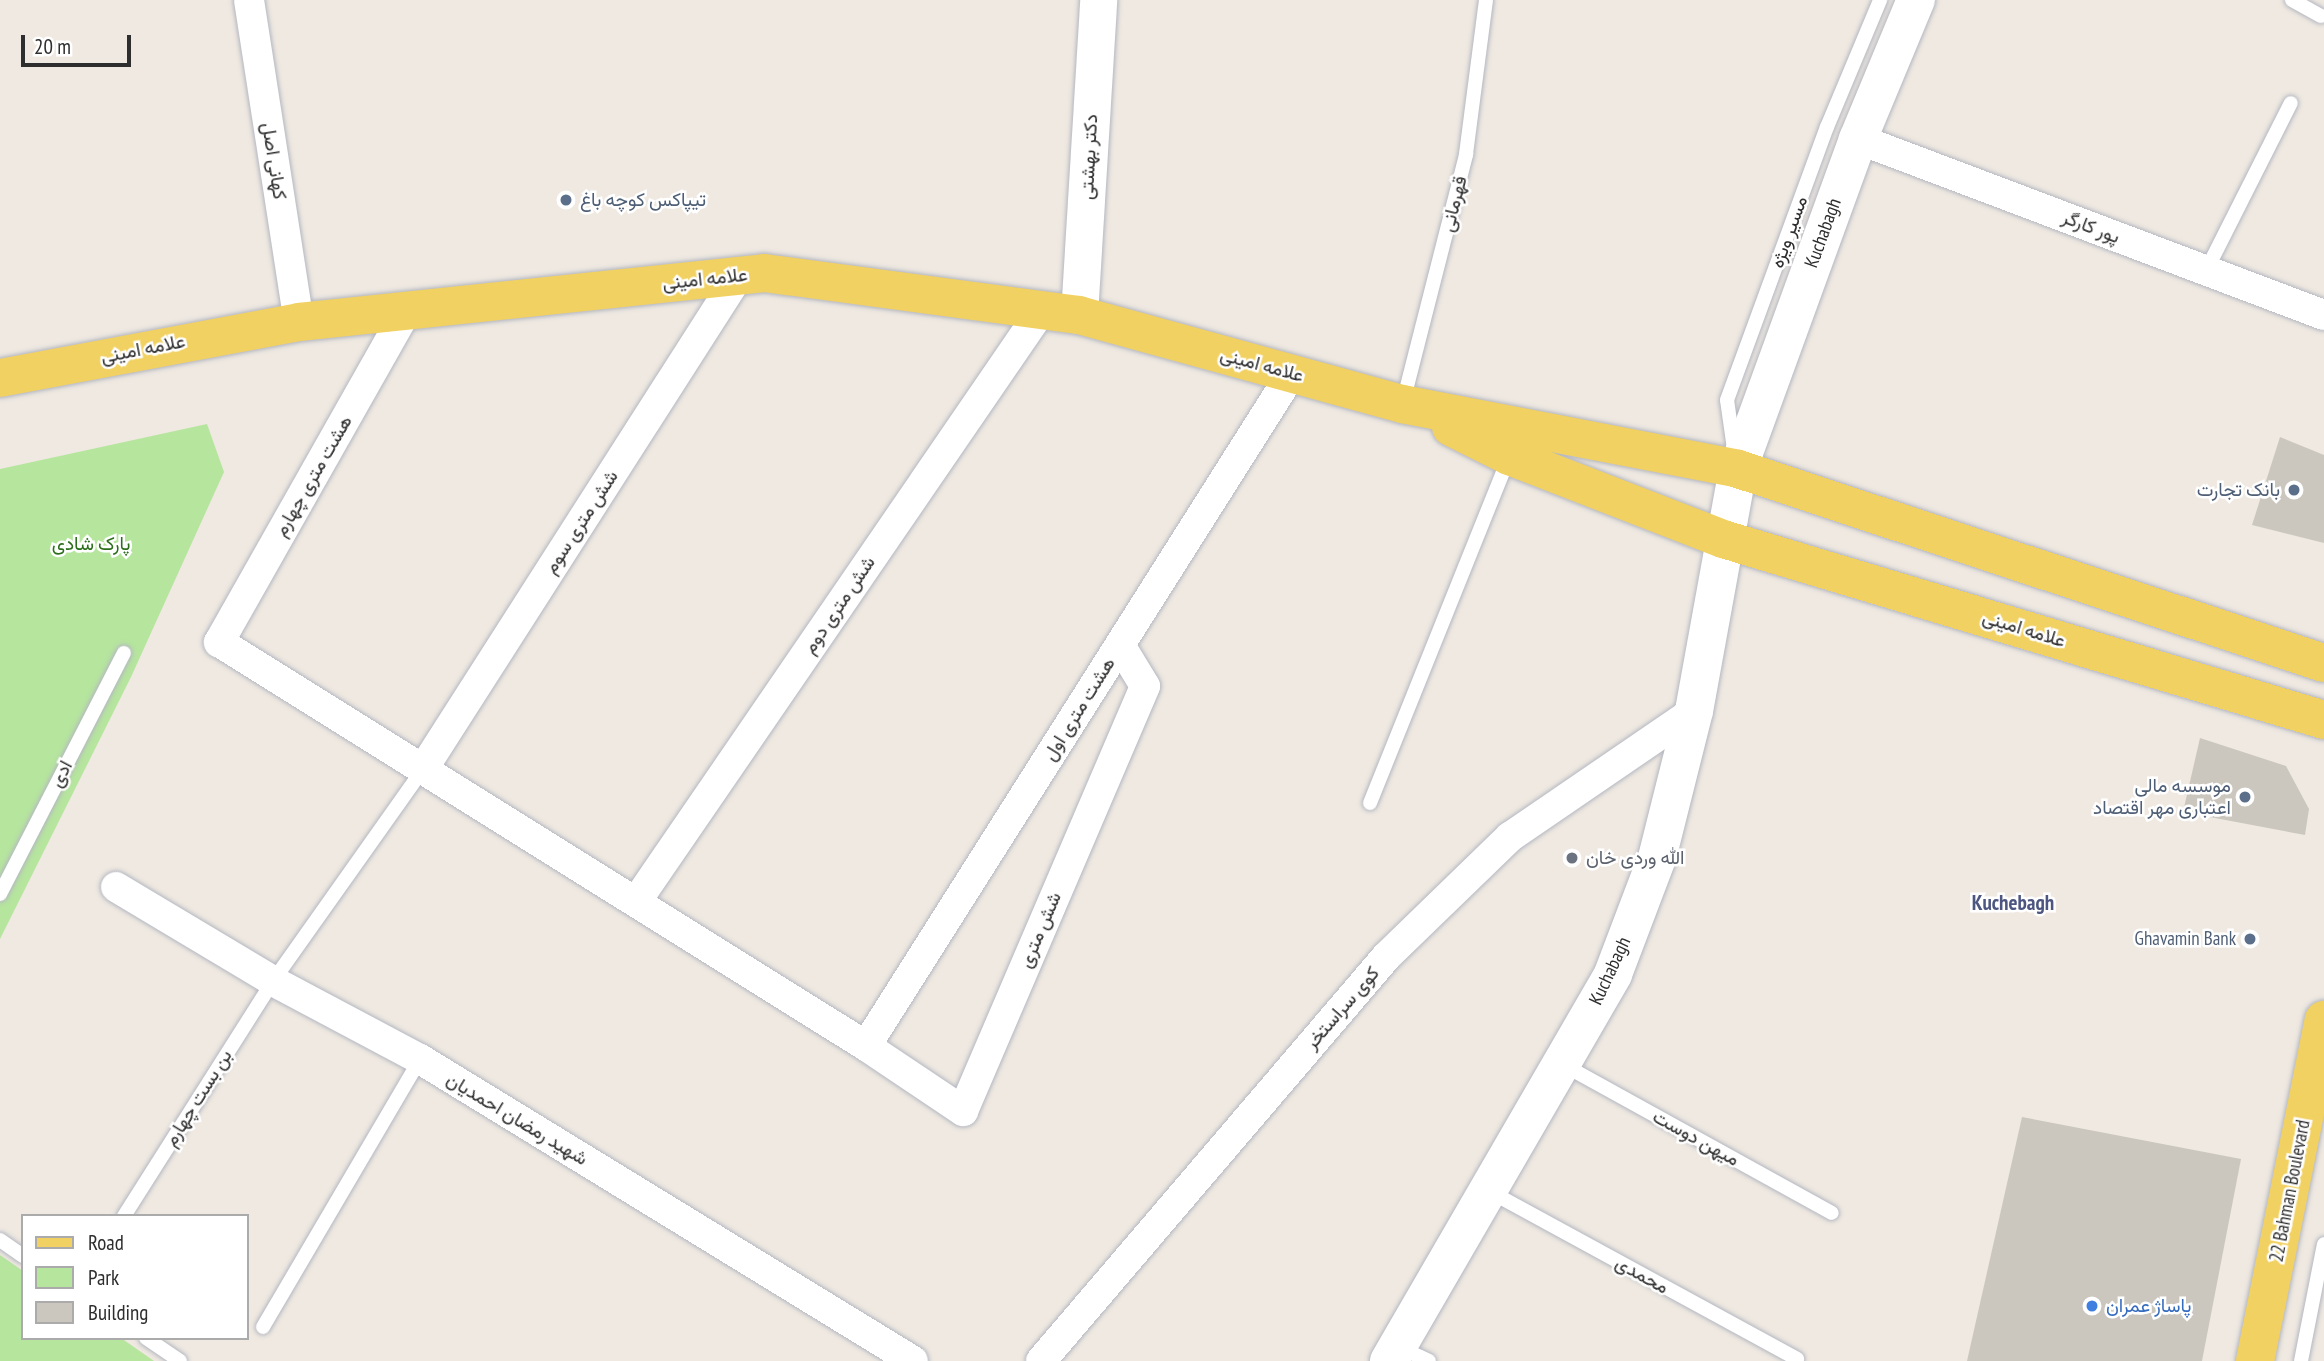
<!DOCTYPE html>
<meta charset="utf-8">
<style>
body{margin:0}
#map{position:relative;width:2324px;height:1361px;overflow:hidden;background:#efe9e1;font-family:"PT Sans Narrow",Vazirmatn,sans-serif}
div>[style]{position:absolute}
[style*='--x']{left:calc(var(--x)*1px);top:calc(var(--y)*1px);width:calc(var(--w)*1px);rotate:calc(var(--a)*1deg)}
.green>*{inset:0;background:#b6e59e}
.building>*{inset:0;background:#cbc7bf}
.roads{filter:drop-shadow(0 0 2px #b4b7c1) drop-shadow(0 0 2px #b4b7c1)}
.service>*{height:14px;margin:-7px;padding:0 7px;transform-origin:7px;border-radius:7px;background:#fff}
.minor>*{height:30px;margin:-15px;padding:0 15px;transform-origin:15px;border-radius:15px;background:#fff}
.tertiary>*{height:37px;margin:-18.5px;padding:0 18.5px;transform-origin:18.5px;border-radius:18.5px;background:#fff}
.secondary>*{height:38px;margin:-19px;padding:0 19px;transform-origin:19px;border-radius:19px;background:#fff}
.primary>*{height:38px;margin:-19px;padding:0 19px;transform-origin:19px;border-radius:19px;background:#f2d163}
.dots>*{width:19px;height:19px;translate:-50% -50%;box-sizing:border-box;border:4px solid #fff;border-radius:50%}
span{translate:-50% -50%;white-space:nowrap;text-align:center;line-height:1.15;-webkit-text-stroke:5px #fff;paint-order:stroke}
.street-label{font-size:19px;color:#2e2e2e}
.service-label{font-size:19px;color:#4e5e75}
.left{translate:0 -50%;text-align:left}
.right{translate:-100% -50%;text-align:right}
.park-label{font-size:19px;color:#2c6e1b}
.worship-label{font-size:19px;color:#5b616d}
.shop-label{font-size:19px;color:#366cbe}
.neighbourhood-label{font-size:21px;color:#4d5680;font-weight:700}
.legend{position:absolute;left:21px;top:1214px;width:228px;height:126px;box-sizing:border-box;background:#fff;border:2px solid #ababab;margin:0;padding:9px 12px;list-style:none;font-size:21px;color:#2e2e2e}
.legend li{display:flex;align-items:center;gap:14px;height:35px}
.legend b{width:35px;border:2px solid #ababab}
.scale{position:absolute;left:21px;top:35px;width:110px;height:32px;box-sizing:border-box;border:4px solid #2e2e2e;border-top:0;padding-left:9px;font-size:21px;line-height:24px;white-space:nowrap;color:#2e2e2e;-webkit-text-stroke:5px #fff;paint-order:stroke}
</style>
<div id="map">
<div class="green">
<div style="clip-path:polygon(207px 424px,224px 472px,131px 677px,0 939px,0 469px)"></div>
<div style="clip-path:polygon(0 1255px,23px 1271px,23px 1338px,121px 1338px,154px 1361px,0 1361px)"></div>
</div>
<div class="building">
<div style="clip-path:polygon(2280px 437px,2324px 455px,2324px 543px,2252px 525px)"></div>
<div style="clip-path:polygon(2200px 738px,2286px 766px,2309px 809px,2305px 835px,2183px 812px)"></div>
<div style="clip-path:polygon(2022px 1117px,2241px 1159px,2202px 1361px,1967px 1361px)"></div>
</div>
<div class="roads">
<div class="service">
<div style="--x:2292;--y:0;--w:33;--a:29"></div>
<div style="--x:2206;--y:271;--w:188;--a:-63.2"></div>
<div style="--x:1403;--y:402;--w:256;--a:-75.7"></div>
<div style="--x:1466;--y:154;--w:155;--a:-82.6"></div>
<div style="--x:1734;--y:449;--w:49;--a:-98.1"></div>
<div style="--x:1727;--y:400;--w:291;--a:-69.9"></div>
<div style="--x:1827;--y:127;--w:138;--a:-67.3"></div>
<div style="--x:1370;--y:803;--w:373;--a:-68.1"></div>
<div style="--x:0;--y:894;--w:271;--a:-62.8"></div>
<div style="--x:1562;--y:1064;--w:308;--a:28.9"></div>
<div style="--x:1489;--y:1191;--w:351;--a:28.6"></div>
<div style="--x:124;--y:1216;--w:278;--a:-57.6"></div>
<div style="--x:273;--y:981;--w:260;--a:-54.7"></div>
<div style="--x:0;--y:1240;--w:28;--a:35"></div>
<div style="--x:263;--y:1327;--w:311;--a:-59.6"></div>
<div style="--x:146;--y:1338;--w:41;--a:34.1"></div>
<div style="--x:1399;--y:1347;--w:33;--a:25"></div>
<div style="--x:2301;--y:1361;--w:119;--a:-78.9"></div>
</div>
<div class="minor">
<div style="--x:249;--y:0;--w:326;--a:81.2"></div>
<div style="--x:1858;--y:139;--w:498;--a:20.7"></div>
<div style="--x:407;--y:310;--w:382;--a:119.5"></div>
<div style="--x:219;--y:642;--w:763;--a:31.98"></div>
<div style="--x:866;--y:1046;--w:117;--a:33.8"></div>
<div style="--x:963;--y:1111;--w:462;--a:-66.8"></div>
<div style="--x:1145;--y:686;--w:48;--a:-121.4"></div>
<div style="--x:423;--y:769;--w:586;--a:-57.39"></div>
<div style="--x:116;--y:887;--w:183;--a:30.9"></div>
<div style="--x:273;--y:981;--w:166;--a:28"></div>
<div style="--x:420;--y:1059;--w:578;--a:31.49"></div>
<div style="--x:636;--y:902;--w:720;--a:-55.58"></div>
<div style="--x:866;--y:1046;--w:796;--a:-57.67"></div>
<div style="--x:1041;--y:1361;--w:531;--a:-49.5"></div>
<div style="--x:1386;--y:957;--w:173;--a:-44.1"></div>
<div style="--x:1510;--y:837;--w:223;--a:-34.4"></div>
</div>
<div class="tertiary">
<div style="--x:1079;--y:315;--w:316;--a:-86.5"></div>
</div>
<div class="secondary">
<div style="--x:1389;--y:1361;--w:447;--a:-59.9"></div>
<div style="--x:1613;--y:974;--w:124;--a:-69.2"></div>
<div style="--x:1657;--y:858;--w:152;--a:-75.9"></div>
<div style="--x:1694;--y:711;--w:246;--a:-79.7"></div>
<div style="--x:1738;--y:469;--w:351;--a:-70"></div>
<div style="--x:1858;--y:139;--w:151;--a:-67.4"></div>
</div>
<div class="primary">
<div style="--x:0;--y:378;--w:304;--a:-10.6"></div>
<div style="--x:299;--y:322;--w:468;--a:-6"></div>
<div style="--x:764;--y:273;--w:318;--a:7.6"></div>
<div style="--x:1079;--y:315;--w:335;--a:15.4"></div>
<div style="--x:1402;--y:404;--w:342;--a:10.9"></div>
<div style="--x:1738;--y:469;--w:617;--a:18.32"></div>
<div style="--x:1451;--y:427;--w:65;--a:26.6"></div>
<div style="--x:1509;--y:456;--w:230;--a:21.2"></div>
<div style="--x:1723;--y:539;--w:628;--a:16.76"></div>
<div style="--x:2255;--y:1361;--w:348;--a:-78.6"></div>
</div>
</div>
<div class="dots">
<div style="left:566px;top:200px;background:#5c6f8a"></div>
<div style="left:2294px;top:490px;background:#5c6f8a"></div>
<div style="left:2245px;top:797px;background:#5c6f8a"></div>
<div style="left:1572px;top:858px;background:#6b7280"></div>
<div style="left:2250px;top:939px;background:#5c6f8a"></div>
<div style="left:2092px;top:1306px;background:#3f7fe0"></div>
</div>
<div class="street-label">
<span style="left:1089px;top:157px;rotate:-87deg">دکتر بهشتی</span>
<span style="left:274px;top:161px;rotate:81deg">کهانی اصل</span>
<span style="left:1454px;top:204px;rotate:-76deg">قهرمانی</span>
<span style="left:2091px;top:227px;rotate:21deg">پور کارگر</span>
<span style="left:1789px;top:232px;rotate:-70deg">مسیر ویژه</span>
<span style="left:1823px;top:233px;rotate:-70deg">Kuchabagh</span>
<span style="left:705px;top:279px;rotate:-6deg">علامه امینی</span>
<span style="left:143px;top:349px;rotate:-11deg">علامه امینی</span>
<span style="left:1262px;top:365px;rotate:15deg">علامه امینی</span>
<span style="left:313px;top:476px;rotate:-60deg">هشت متری چهارم</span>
<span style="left:581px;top:522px;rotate:-57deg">شش متری سوم</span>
<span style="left:839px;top:605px;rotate:-56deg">شش متری دوم</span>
<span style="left:2024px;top:629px;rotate:17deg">علامه امینی</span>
<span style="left:1079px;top:709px;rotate:-58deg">هشت متری اول</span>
<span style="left:61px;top:774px;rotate:-62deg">ادی</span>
<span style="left:1040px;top:930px;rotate:-67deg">شش متری</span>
<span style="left:1610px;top:971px;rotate:-65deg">Kuchabagh</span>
<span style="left:1342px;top:1008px;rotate:-49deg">کوی سراستخر</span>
<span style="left:198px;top:1098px;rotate:-58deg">بن بست چهارم</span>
<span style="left:517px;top:1119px;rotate:31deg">شهید رمضان احمدیان</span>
<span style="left:1696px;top:1138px;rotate:29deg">میهن دوست</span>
<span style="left:2290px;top:1191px;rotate:-79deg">22 Bahman Boulevard</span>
<span style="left:1642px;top:1275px;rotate:29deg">محمدی</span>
</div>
<div class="service-label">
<span class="left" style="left:580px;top:200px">تیپاکس کوچه باغ</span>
<span class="right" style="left:2280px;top:490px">بانک تجارت</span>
<span class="right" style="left:2231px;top:797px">موسسه مالی<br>اعتباری مهر اقتصاد</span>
<span class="right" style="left:2236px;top:939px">Ghavamin Bank</span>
</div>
<div class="park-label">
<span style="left:91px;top:544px">پارک شادی</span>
</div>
<div class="worship-label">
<span class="left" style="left:1586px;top:858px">الله وردی خان</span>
</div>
<div class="shop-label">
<span class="left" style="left:2106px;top:1306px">پاساژ عمران</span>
</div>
<div class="neighbourhood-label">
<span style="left:2013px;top:903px">Kuchebagh</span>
</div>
<ul class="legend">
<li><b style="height:9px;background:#f2d163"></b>Road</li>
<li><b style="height:19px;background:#b6e59e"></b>Park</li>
<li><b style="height:19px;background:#cbc7bf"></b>Building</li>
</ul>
<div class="scale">20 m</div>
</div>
